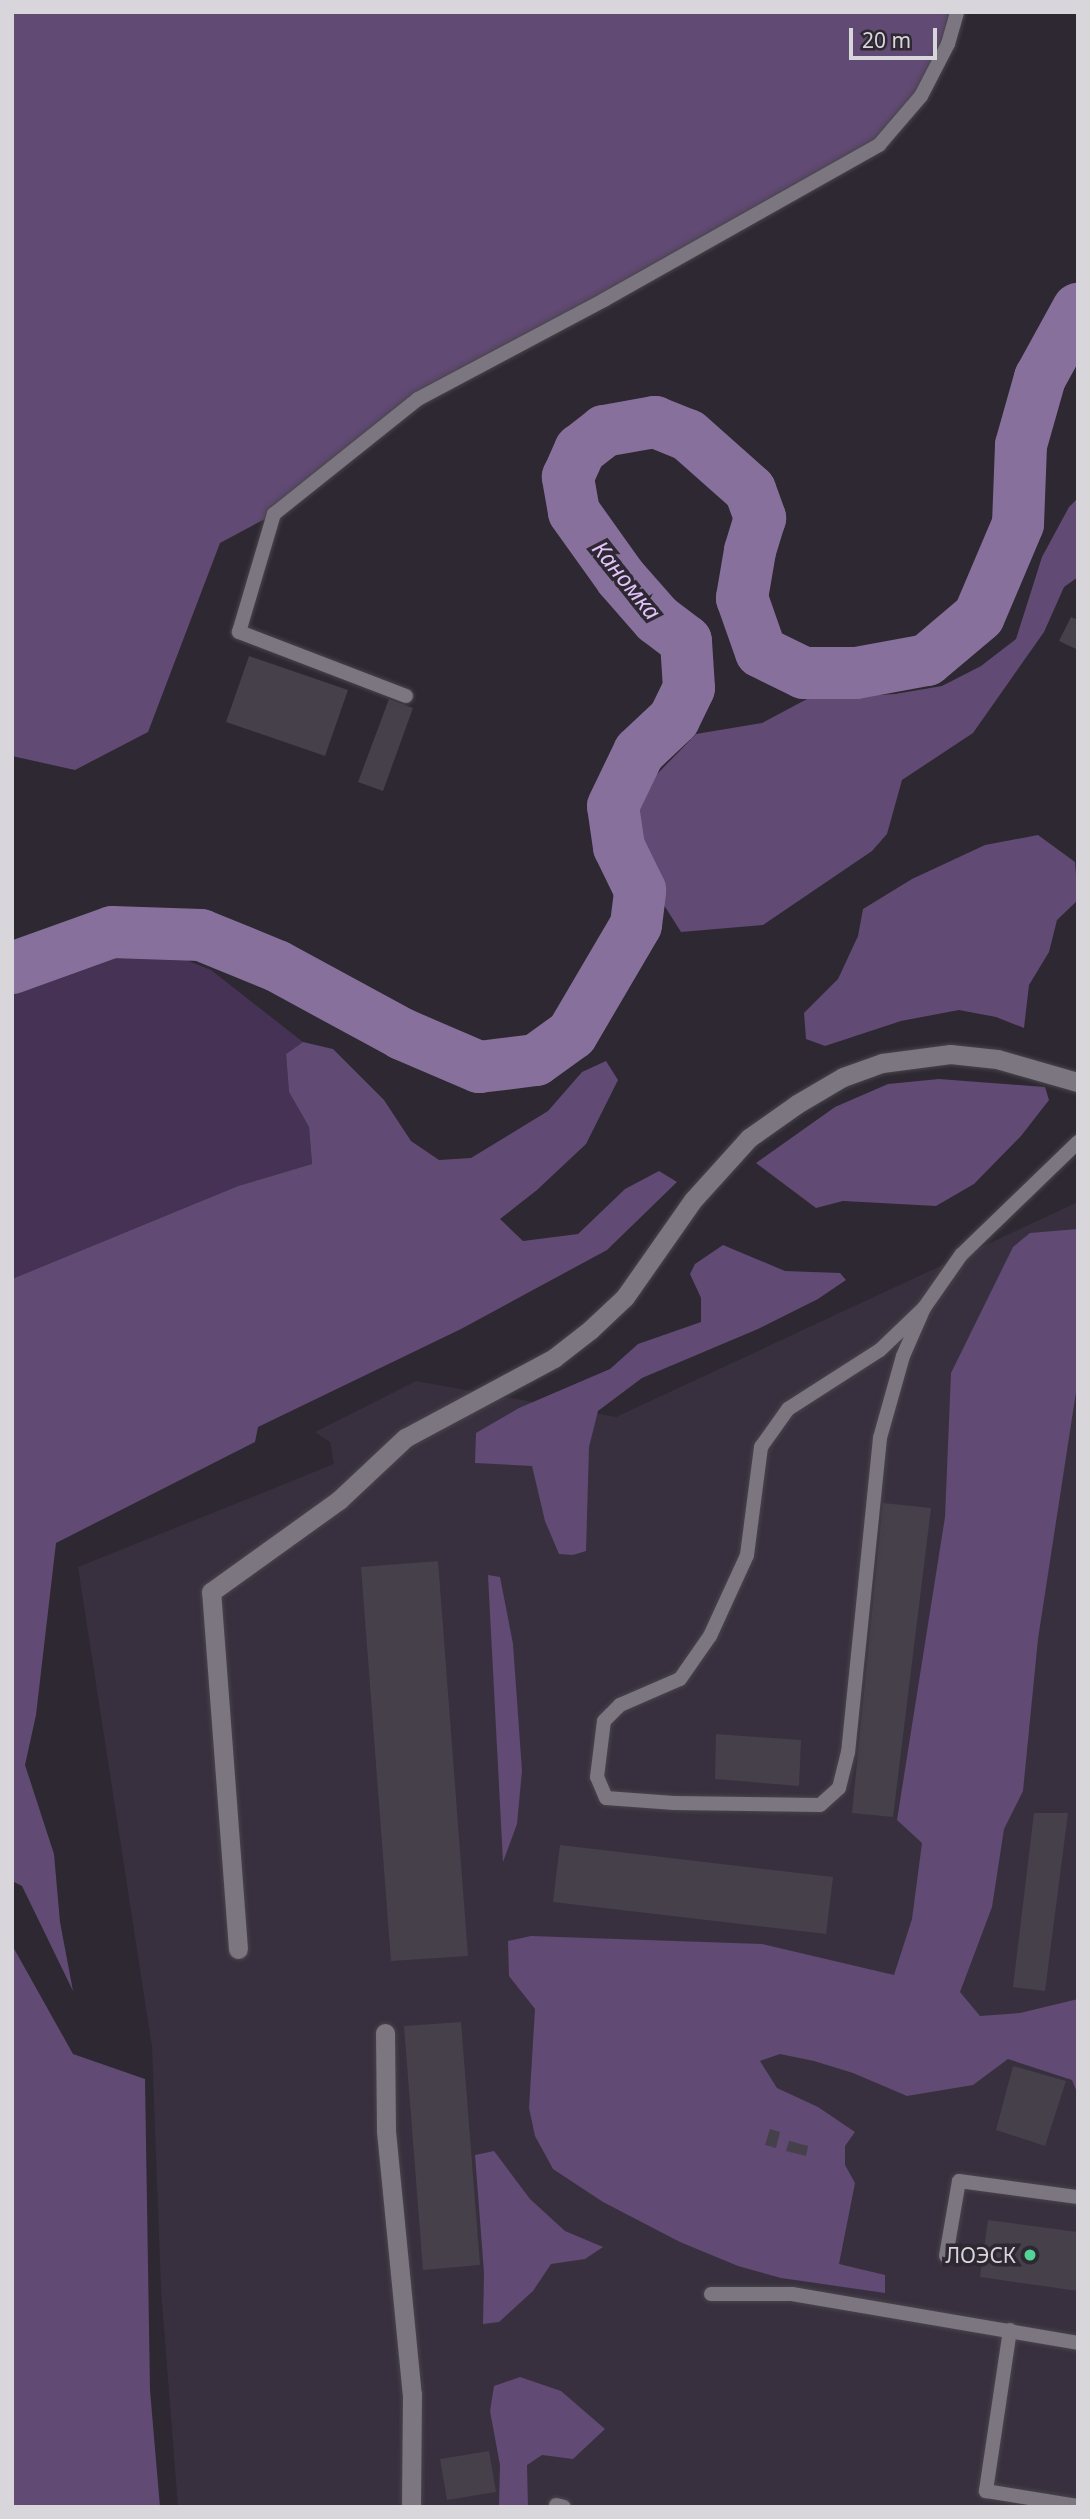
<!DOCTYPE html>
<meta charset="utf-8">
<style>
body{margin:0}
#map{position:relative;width:1090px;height:2519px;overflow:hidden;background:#2d2831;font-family:"Noto Sans",sans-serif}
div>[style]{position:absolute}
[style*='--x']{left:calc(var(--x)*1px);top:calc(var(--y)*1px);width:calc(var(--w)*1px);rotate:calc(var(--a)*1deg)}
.built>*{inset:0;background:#38303e}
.green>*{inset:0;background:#453254}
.forest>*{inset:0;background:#614a73}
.river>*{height:52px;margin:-26px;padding:0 26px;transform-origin:26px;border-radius:26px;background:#88709c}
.building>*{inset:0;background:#454049}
.roads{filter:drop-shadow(0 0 2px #48444b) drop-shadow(0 0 2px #48444b)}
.service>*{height:14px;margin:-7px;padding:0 7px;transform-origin:7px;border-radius:7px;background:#7b7680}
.minor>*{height:19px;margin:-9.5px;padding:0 9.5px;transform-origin:9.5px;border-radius:9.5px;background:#7b7680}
.dots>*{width:19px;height:19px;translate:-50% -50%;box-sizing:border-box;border:4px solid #2d2831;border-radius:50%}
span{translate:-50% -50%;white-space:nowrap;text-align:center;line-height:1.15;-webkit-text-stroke:7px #2d2831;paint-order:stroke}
.poi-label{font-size:21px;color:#d8d5db}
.right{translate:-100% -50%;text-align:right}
.water-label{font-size:23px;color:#e2c4fb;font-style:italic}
.frame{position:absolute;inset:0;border:14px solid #d8d5db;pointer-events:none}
.scale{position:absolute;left:849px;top:28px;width:88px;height:32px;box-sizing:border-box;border:4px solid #d8d5db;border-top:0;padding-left:9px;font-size:21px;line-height:24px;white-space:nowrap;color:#d8d5db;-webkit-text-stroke:5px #2d2831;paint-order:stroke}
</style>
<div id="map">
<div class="built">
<div style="clip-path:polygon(1078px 1202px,1078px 2507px,178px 2507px,161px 2290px,152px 2047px,78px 1567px,334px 1464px,330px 1442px,315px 1432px,416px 1381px,616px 1417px)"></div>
</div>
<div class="green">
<div style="clip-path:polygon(152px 946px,211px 970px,303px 1042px,286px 1054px,289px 1092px,309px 1127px,312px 1164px,238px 1186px,12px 1279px,12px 979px,76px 955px)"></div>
</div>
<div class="forest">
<div style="clip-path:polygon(12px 12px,957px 12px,907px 121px,604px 300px,418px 399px,274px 514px,220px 543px,148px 732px,75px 770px,12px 756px)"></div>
<div style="clip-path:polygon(1078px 498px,1078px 577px,1064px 587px,1044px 632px,973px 733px,902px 780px,887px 834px,872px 851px,763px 925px,681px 932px,657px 894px,629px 861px,631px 801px,696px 734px,762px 723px,807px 699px,895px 694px,942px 686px,981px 666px,1016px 639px,1042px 557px,1069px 507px)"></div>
<div style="clip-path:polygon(1038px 835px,1075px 862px,1078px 900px,1057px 920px,1049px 952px,1029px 985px,1024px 1028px,996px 1017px,959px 1010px,901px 1021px,825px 1046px,806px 1039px,804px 1013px,838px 979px,858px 936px,863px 909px,912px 879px,985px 845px)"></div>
<div style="clip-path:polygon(303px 1042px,333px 1049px,384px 1100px,411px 1141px,439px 1160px,471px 1158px,548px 1111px,582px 1072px,606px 1061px,618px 1080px,586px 1144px,537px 1190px,500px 1219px,523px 1241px,578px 1234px,625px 1189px,659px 1171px,677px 1182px,607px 1250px,461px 1329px,258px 1427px,255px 1442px,56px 1543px,36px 1715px,25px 1765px,54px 1854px,60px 1922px,73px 1991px,22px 1886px,12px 1881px,12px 1279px,238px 1186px,312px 1164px,309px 1127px,289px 1092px,286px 1054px)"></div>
<div style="clip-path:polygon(939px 1079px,1045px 1087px,1049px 1100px,1021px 1136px,974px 1184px,936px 1206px,843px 1201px,816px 1208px,756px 1163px,835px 1107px,888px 1084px)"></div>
<div style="clip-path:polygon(1078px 1229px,1078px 1379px,1038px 1639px,1023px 1791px,1004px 1829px,992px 1907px,960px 1992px,980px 2016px,1020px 2013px,1078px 1999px,1078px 2095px,1072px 2080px,1008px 2059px,973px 2085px,907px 2096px,853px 2073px,814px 2061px,780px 2054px,760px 2061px,777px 2088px,818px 2107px,855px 2132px,845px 2146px,845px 2165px,855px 2183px,839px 2264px,885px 2275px,885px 2293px,781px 2278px,738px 2266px,680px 2242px,603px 2202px,553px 2169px,535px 2136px,529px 2108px,535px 2009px,509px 1976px,508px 1941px,531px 1936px,762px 1944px,894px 1975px,912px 1919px,922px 1843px,897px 1820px,945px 1517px,951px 1373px,1013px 1247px,1030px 1233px)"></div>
<div style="clip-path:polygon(723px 1245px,785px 1271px,840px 1273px,846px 1280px,818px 1299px,758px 1329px,642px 1378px,598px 1411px,589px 1447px,586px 1551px,573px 1555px,559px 1554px,545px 1521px,532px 1466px,475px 1463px,476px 1433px,519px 1408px,610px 1369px,638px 1344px,701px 1322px,701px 1298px,690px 1274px,695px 1264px)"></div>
<div style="clip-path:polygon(488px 1575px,500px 1577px,513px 1644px,522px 1771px,517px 1824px,503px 1862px)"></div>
<div style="clip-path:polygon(12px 1945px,73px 2054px,145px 2079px,150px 2390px,160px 2507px,12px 2507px)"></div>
<div style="clip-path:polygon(494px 2151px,530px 2199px,565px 2231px,603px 2247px,585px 2259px,551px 2264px,533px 2291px,499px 2322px,483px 2324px,484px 2273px,475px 2155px)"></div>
<div style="clip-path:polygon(520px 2377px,561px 2391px,605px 2429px,573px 2459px,542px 2455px,527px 2465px,528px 2507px,499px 2507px,500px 2465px,490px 2411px,494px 2386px)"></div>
</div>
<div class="river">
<div style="--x:12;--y:968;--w:106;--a:-19.8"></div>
<div style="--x:112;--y:932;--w:89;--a:1.9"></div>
<div style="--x:201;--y:935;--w:82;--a:22.2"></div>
<div style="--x:277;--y:966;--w:142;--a:28.5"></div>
<div style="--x:402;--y:1034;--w:84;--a:23.2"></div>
<div style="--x:479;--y:1067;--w:57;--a:-7"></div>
<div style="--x:536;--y:1060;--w:44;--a:-35.8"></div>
<div style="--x:572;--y:1034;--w:126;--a:-59.6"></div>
<div style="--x:636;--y:925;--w:35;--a:-83"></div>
<div style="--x:640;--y:890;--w:48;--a:-116"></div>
<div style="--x:619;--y:847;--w:41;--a:-98.3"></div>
<div style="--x:613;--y:806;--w:60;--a:-64.3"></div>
<div style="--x:639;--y:752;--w:48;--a:-43.3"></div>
<div style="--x:674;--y:719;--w:34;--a:-64"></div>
<div style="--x:689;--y:688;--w:47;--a:-93.7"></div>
<div style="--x:686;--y:641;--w:36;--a:-143"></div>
<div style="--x:657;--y:619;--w:55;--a:-131.3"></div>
<div style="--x:621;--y:578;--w:81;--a:-125.5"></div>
<div style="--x:574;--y:512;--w:36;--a:-100"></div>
<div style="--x:568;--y:477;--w:30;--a:-66"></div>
<div style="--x:580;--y:450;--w:31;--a:-38"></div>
<div style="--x:604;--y:431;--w:52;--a:-10"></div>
<div style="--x:655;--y:422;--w:35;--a:22"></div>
<div style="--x:688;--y:435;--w:83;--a:41.6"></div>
<div style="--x:750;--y:490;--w:30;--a:70"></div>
<div style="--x:760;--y:518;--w:34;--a:107"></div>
<div style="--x:750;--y:551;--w:48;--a:99.7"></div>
<div style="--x:742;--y:598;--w:57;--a:70.6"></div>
<div style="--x:761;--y:652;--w:48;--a:26"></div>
<div style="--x:804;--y:673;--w:52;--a:0"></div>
<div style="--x:856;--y:673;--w:72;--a:-10.4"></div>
<div style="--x:927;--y:660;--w:68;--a:-40.2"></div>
<div style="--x:979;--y:616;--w:100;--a:-67"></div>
<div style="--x:1018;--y:524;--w:79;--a:-87.8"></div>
<div style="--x:1021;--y:445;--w:70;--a:-74.2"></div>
<div style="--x:1040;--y:378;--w:79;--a:-61.2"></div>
</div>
<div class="building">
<div style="clip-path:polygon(1071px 617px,1078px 620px,1076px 649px,1059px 641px)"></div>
<div style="clip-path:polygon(249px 656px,348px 690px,325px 756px,226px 722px)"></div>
<div style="clip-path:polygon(389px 699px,413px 708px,383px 791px,358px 782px)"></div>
<div style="clip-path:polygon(883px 1503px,931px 1508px,893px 1817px,852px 1813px)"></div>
<div style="clip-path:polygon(438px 1561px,468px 1956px,391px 1961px,361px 1567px)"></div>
<div style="clip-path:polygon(716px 1734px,801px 1740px,799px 1786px,715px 1779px)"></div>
<div style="clip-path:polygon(1034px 1813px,1068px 1813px,1045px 1991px,1013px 1987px)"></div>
<div style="clip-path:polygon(560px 1845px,833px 1877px,826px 1934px,553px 1902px)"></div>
<div style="clip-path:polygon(461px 2022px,480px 2265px,423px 2270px,404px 2026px)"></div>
<div style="clip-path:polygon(1013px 2066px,1066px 2081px,1045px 2146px,996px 2130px)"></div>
<div style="clip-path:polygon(770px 2129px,780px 2132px,776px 2148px,765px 2145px)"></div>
<div style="clip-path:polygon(789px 2141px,808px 2146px,806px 2156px,786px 2151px)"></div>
<div style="clip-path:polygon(988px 2220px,1078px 2232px,1078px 2291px,980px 2277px)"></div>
<div style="clip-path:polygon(489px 2451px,496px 2492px,447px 2500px,440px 2459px)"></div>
</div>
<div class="roads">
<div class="service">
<div style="--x:406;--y:696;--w:179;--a:-159"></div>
<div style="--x:239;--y:632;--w:123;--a:-73.5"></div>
<div style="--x:274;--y:514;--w:184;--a:-38.6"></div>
<div style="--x:418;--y:399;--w:211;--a:-28"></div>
<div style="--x:604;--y:300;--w:316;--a:-29.4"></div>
<div style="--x:879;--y:145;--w:65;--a:-49.4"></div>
<div style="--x:921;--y:96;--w:59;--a:-62.6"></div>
<div style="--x:948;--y:44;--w:33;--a:-74"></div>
<div style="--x:924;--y:1308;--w:52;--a:113.6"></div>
<div style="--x:903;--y:1356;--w:85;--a:105.7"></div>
<div style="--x:880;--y:1438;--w:316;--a:95.8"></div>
<div style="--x:848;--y:1752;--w:37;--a:104"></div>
<div style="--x:839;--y:1788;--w:25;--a:138"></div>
<div style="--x:820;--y:1805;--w:146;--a:-179.2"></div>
<div style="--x:674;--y:1803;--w:68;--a:-175.8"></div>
<div style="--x:606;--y:1798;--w:23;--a:-113"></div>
<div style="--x:597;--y:1777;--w:56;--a:-82.9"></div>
<div style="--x:604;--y:1721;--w:23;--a:-45"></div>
<div style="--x:620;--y:1705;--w:65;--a:-23.4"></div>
<div style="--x:680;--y:1679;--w:52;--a:-55.1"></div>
<div style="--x:710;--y:1636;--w:89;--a:-65.4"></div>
<div style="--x:747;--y:1555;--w:109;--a:-82.6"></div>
<div style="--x:761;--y:1447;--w:47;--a:-54.6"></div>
<div style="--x:788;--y:1409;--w:109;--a:-32.7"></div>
<div style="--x:880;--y:1350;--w:61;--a:-43.7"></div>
<div style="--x:924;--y:1308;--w:65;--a:-55.1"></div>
<div style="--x:961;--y:1255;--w:163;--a:-44"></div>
<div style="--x:946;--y:2256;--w:76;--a:-80.2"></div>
<div style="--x:959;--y:2181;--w:120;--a:7.7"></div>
<div style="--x:711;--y:2294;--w:81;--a:0"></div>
<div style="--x:792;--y:2294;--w:290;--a:9.7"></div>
<div style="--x:1010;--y:2330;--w:163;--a:98.5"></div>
<div style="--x:986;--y:2491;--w:93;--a:9.3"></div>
<div style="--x:556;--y:2505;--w:8;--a:14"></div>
</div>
<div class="minor">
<div style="--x:238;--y:1949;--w:358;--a:-94.3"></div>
<div style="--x:211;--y:1592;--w:158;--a:-35.7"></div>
<div style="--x:339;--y:1500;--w:91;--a:-43.2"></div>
<div style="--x:405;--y:1438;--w:169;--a:-28.2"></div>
<div style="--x:554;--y:1358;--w:46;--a:-37.9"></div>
<div style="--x:590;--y:1330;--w:48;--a:-43.3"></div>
<div style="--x:625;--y:1297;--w:118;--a:-55"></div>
<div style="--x:693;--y:1200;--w:84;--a:-47.9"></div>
<div style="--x:749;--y:1138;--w:59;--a:-35.3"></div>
<div style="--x:797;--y:1104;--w:53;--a:-30.4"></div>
<div style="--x:843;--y:1077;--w:41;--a:-19.7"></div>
<div style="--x:882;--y:1063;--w:69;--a:-7.5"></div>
<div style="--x:950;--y:1054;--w:47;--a:6.1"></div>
<div style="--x:997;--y:1059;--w:84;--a:15.9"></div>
<div style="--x:385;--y:2033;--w:98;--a:89.4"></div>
<div style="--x:386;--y:2131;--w:264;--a:84.4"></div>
<div style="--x:412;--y:2394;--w:113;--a:90.5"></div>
</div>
</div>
<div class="dots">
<div style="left:1030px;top:2255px;background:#54d396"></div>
</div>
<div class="poi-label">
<span class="right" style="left:1016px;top:2255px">ЛОЭСК</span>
</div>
<div class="water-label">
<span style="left:627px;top:580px;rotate:51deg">Каномка</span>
</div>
<div class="frame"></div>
<div class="scale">20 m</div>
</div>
